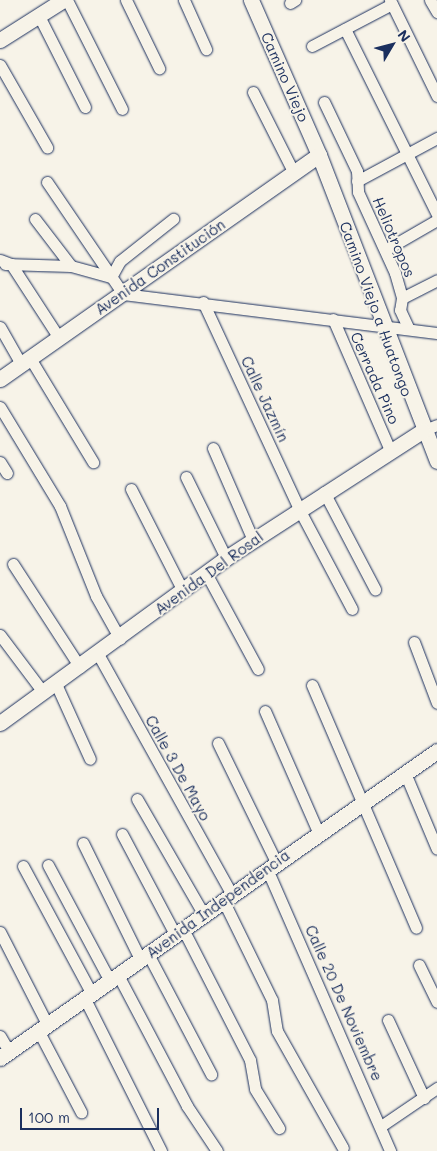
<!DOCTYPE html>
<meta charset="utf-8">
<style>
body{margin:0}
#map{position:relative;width:437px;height:1151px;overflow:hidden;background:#f7f3e8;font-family:Mali,sans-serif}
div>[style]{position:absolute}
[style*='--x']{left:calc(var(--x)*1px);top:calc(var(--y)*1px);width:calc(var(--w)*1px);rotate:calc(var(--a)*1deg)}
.roads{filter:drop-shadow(0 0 1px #1b2f5e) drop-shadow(0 0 1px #1b2f5e)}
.minor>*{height:11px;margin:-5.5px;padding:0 5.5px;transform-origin:5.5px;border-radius:5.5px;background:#f7f3e8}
.major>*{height:15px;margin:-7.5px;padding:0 7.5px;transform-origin:7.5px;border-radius:7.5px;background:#f7f3e8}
span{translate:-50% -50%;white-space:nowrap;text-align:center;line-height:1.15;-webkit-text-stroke:4px #f7f3e8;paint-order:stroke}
.street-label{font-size:15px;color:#1b2f5e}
.north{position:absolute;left:367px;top:20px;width:50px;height:50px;-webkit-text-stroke:4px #f7f3e8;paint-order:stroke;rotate:53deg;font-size:14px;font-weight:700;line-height:20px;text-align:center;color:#1b2f5e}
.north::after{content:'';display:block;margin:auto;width:18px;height:22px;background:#1b2f5e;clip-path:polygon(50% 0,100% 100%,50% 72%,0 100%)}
.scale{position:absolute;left:20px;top:1108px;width:139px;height:22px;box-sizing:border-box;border:2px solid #1b2f5e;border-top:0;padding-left:6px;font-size:15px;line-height:18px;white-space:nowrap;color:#1b2f5e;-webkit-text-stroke:4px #f7f3e8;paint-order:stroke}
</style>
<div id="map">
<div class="roads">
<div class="minor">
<div style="--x:67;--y:0;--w:122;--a:63.2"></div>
<div style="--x:126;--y:0;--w:76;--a:64.1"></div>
<div style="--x:184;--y:0;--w:54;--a:65.8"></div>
<div style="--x:390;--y:0;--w:107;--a:63.9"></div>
<div style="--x:430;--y:0;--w:14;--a:60"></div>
<div style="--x:290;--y:3;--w:6;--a:-31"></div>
<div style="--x:39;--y:16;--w:102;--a:63.2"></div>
<div style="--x:345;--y:29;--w:207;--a:63.6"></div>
<div style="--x:312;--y:46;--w:90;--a:-27.7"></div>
<div style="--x:0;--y:65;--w:95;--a:60.2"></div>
<div style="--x:253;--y:92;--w:91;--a:63.2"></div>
<div style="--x:324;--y:102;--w:76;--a:64.4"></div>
<div style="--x:357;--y:171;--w:21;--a:87"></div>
<div style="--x:358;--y:192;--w:89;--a:65.4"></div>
<div style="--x:395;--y:273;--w:26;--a:74"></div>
<div style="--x:402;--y:298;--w:12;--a:99"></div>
<div style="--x:400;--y:310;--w:21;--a:65"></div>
<div style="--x:357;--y:181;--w:91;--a:-28.3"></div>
<div style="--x:47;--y:182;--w:135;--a:55.8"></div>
<div style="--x:123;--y:294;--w:316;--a:7.1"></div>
<div style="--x:35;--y:219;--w:59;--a:52.5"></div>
<div style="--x:71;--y:266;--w:41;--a:15.4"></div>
<div style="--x:111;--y:277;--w:18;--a:-61"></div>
<div style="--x:120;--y:261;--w:68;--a:-38.4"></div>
<div style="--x:385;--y:250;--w:60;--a:-30"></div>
<div style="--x:0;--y:260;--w:12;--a:20"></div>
<div style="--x:11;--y:264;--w:88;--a:57"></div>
<div style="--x:5;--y:264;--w:66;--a:1.7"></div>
<div style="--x:402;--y:298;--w:39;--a:-27"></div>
<div style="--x:203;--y:302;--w:228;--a:65.1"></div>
<div style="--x:299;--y:509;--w:113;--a:62.1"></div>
<div style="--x:333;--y:319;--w:143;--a:66.5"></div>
<div style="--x:0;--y:327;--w:43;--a:60.4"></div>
<div style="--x:30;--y:358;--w:122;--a:58.8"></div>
<div style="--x:0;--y:407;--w:116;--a:58.8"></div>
<div style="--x:60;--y:506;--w:97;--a:68.2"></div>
<div style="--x:96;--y:596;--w:49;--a:60.8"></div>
<div style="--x:422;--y:431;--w:16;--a:-22"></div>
<div style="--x:213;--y:448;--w:100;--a:66.5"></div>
<div style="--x:0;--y:462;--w:13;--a:58"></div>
<div style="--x:186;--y:477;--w:90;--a:63.7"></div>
<div style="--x:131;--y:489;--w:114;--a:63"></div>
<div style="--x:324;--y:492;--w:110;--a:62.3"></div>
<div style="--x:13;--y:564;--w:123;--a:57"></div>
<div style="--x:206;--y:573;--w:109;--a:61.6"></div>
<div style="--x:0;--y:635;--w:71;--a:53"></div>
<div style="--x:414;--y:642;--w:65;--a:69.3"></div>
<div style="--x:98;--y:654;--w:276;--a:60.9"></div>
<div style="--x:56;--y:684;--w:82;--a:65.6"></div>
<div style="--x:312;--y:685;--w:264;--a:66.8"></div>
<div style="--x:265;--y:711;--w:132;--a:66.3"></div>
<div style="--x:218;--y:743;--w:132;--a:64"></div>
<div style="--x:405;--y:773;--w:82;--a:67.2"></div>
<div style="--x:137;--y:799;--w:134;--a:60"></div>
<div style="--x:122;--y:834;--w:115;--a:62.1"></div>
<div style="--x:83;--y:843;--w:129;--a:63.8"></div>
<div style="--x:48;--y:865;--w:132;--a:61.9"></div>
<div style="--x:23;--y:866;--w:145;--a:61.7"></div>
<div style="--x:267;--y:869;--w:308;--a:66.4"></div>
<div style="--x:224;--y:902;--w:109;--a:63.9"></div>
<div style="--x:272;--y:1000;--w:31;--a:81"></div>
<div style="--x:277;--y:1031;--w:134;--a:60.6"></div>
<div style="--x:184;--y:931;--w:145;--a:62.9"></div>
<div style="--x:250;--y:1060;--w:29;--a:80"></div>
<div style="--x:255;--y:1089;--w:46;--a:58.4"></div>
<div style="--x:0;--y:932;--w:103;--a:62.9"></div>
<div style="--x:148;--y:954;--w:136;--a:62.3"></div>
<div style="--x:419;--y:965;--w:41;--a:64.1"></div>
<div style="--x:118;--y:975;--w:148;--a:62.2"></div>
<div style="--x:187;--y:1106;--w:54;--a:56.3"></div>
<div style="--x:85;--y:999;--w:170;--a:63.4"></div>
<div style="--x:388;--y:1020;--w:86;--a:65.2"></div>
<div style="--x:38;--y:1030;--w:93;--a:62.3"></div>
<div style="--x:0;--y:1036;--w:16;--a:60"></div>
<div style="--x:381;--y:1126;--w:68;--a:-34.2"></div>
</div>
<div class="major">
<div style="--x:251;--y:0;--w:169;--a:66.3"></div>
<div style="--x:319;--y:155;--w:328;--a:68.9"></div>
<div style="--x:0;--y:40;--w:75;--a:-32.4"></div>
<div style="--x:0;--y:379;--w:390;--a:-35.1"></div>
<div style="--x:0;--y:723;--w:280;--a:-36.1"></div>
<div style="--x:226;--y:558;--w:234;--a:-32.9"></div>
<div style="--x:0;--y:1058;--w:534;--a:-35.09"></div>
</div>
</div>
<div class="street-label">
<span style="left:285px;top:77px;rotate:66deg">Camino Viejo</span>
<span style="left:394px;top:237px;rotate:67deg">Heliotropos</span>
<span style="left:160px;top:267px;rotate:-35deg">Avenida Constitución</span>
<span style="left:376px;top:309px;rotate:70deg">Camino Viejo a Huatongo</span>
<span style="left:375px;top:378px;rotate:66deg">Cerrada Pino</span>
<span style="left:265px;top:399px;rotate:65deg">Calle Jazmín</span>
<span style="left:209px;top:573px;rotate:-36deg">Avenida Del Rosal</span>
<span style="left:178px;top:768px;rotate:61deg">Calle 3 De Mayo</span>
<span style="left:218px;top:904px;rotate:-36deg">Avenida Independencia</span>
<span style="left:344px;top:1003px;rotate:66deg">Calle 20 De Noviembre</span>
</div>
<div class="north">N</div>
<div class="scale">100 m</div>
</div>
